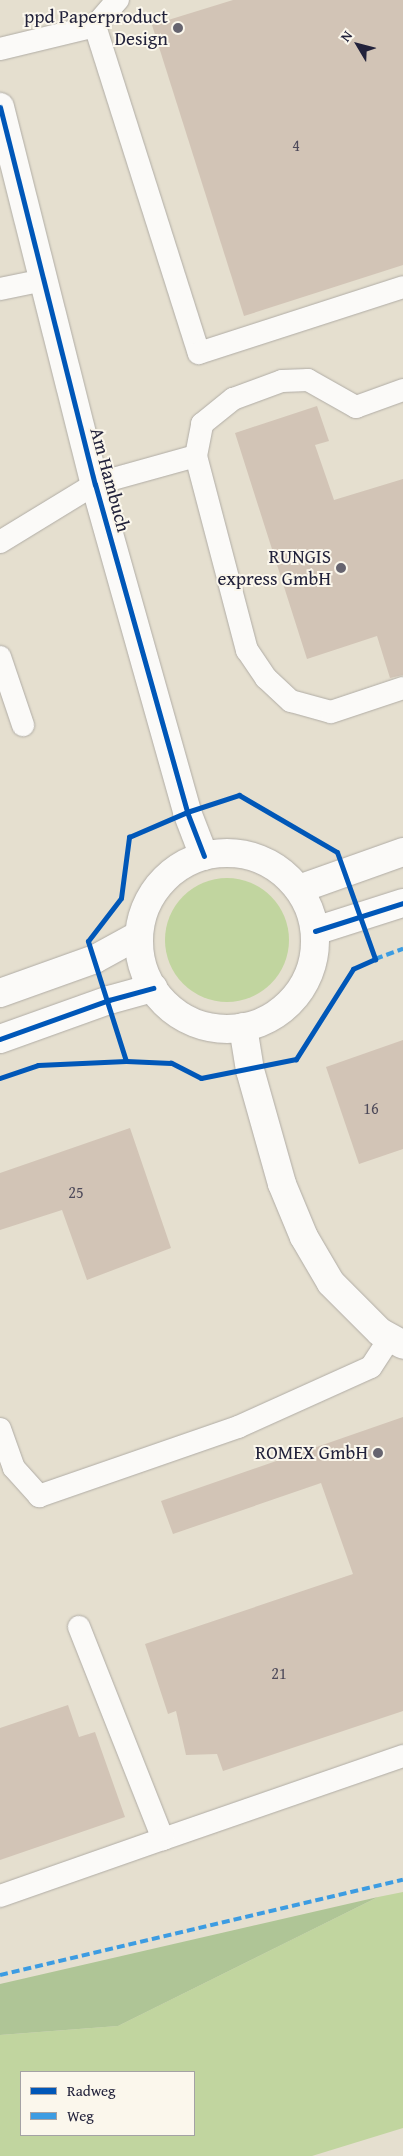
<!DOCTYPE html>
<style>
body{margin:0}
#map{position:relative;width:403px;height:2156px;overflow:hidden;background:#e5dfcf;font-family:"Gentium Book Plus",serif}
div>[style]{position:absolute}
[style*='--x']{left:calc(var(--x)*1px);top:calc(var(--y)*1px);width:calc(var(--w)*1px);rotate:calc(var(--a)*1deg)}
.green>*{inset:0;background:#c1d59f}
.round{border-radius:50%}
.forest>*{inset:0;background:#afc596}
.building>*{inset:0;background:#d2c4b6}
.roads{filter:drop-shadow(0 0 1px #b0aca5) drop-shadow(0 0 1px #b0aca5)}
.service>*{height:22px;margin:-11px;padding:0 11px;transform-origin:11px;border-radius:11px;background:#fbfaf8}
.minor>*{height:28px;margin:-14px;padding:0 14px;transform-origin:14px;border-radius:14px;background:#fbfaf8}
.secondary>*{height:28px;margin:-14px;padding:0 14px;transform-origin:14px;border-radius:14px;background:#fbfaf8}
.secondary>.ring{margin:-14px;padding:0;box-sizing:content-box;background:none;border:28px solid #fbfaf8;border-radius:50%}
.quiet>*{height:4px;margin-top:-2px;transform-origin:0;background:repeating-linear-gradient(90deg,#3c9ce2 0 8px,transparent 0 12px)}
.cycleway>*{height:5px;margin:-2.5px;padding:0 2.5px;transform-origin:2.5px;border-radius:2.5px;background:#0057b8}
.dots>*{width:14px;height:14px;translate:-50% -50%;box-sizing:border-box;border:2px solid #fbf7ec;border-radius:50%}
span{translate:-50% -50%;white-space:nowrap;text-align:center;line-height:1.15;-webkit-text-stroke:4px #fbf7ec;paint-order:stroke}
.number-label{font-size:16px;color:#4e4a5a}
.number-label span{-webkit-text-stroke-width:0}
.poi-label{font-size:19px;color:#22223b}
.right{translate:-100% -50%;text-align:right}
.street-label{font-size:19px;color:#22223b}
.legend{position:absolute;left:20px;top:2071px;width:175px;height:65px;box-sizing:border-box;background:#fbf7ec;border:1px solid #a4a2a5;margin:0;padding:6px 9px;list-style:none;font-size:15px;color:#22223b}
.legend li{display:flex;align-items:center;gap:10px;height:25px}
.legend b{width:25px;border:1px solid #a4a2a5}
.north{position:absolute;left:333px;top:20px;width:50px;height:50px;-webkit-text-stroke:4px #fbf7ec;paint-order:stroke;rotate:307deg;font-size:14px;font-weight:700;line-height:20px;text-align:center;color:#22223b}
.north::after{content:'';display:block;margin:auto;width:18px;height:22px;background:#22223b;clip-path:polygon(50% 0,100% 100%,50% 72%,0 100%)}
</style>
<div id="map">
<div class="green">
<div class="round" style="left:165px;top:878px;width:124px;height:124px"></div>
<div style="clip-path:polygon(evenodd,403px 1892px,403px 2128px,312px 2156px,0 2156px,0 2035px,118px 2026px,378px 1897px,403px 1892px,21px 2072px,194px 2072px,194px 2135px,21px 2135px,21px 2072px)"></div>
</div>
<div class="forest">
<div style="clip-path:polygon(378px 1897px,118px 2026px,0 2035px,0 1984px)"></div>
</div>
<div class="building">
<div style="clip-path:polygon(233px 0,403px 0,403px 265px,244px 316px,152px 25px)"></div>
<div style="clip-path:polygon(317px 406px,329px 441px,315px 445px,334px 500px,403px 479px,403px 675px,390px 678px,377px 636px,307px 659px,235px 433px)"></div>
<div style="clip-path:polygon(403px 1040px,403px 1149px,359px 1164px,326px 1067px)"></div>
<div style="clip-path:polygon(130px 1128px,171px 1248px,87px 1280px,62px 1210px,0 1230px,0 1173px)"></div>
<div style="clip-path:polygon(403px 1417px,403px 1711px,223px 1771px,217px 1754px,186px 1755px,176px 1711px,168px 1714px,145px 1644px,353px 1574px,321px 1483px,173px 1534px,161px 1501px)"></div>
<div style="clip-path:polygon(68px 1705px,79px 1737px,95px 1732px,125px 1817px,0 1860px,0 1728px)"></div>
</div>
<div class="roads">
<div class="service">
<div style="--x:95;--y:26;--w:35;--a:-49"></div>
<div style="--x:0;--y:49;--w:98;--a:-13.6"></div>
<div style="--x:95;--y:26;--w:343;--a:72.4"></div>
<div style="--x:199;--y:353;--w:214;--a:-17.9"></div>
<div style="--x:0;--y:289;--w:45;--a:-11.6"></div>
<div style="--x:196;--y:456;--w:33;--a:-79"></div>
<div style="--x:202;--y:424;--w:40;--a:-39"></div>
<div style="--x:233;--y:399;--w:52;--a:-20.2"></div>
<div style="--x:282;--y:381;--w:26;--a:-2"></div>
<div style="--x:308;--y:380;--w:55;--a:29.4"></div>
<div style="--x:356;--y:407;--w:50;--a:-19.9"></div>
<div style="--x:0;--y:542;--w:111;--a:-31.4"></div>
<div style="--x:95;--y:484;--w:105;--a:-15.5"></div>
<div style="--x:196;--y:456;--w:201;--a:75.3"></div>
<div style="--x:247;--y:650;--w:34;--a:56"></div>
<div style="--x:266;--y:678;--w:34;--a:43"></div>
<div style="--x:291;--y:701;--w:41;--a:15.4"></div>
<div style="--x:331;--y:712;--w:76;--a:-18.4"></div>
<div style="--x:0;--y:657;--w:72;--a:71.3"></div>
<div style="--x:0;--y:1429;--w:41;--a:70.3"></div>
<div style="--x:14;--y:1468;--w:38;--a:48"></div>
<div style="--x:39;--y:1496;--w:211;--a:-19.1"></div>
<div style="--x:238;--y:1427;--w:146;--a:-24.3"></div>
<div style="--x:371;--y:1367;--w:35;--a:-57"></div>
<div style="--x:79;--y:1627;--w:228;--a:68.4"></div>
<div style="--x:163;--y:1839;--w:254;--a:-19.1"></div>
<div style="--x:0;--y:1896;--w:173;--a:-19.3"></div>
</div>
<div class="minor">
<div style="--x:0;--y:107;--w:389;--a:75.9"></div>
<div style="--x:95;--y:484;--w:341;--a:74.3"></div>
<div style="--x:187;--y:812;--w:47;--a:68.9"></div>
<div style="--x:243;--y:1027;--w:44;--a:80.8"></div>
<div style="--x:250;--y:1070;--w:118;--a:74.3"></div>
<div style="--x:282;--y:1184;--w:57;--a:67.5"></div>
<div style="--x:304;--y:1237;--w:53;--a:59.6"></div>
<div style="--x:331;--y:1283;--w:69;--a:45"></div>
<div style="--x:380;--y:1332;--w:26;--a:29"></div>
</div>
<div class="secondary">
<div class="ring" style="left:139px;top:853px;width:148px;height:148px"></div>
<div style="--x:299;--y:889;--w:110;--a:-19.6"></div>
<div style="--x:315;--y:931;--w:92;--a:-17.7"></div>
<div style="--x:0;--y:993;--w:101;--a:-19.7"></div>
<div style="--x:95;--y:959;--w:50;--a:-28.6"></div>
<div style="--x:0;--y:1039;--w:116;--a:-19.7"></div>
<div style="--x:109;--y:1000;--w:46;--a:-15.3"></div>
</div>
</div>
<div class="quiet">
<div style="--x:375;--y:959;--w:30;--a:-20"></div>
<div style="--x:0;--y:1975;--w:414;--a:-13.3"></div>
</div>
<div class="cycleway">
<div style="--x:0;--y:107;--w:389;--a:75.9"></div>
<div style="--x:95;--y:484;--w:341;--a:74.3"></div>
<div style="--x:187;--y:812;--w:47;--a:68.9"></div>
<div style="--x:239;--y:795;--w:113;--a:30.2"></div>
<div style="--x:337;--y:852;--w:114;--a:70.4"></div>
<div style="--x:375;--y:959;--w:24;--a:156"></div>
<div style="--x:353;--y:969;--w:107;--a:122.3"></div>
<div style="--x:296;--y:1059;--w:97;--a:168.7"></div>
<div style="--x:201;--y:1078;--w:34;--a:-153"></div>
<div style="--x:171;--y:1063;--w:45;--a:-177.5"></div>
<div style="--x:126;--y:1061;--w:126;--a:-107.6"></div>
<div style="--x:88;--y:941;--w:54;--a:-52.5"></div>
<div style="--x:121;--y:898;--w:62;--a:-82.5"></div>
<div style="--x:129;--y:837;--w:63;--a:-23.3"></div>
<div style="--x:187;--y:812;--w:55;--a:-18.1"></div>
<div style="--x:315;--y:931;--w:92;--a:-17.7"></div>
<div style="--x:0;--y:1039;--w:116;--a:-19.7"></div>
<div style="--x:109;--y:1000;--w:46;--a:-15.3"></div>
<div style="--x:0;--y:1078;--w:40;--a:-18.9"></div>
<div style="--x:38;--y:1065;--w:88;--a:-2.6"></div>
</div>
<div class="dots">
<div style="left:178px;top:28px;background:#66646f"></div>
<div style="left:341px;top:568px;background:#66646f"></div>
<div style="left:378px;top:1453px;background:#66646f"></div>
</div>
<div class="number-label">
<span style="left:296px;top:145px">4</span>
<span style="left:371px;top:1108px">16</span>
<span style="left:76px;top:1192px">25</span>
<span style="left:279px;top:1673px">21</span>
</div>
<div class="poi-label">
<span class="right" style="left:168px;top:28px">ppd Paperproduct<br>Design</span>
<span class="right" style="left:331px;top:568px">RUNGIS<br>express GmbH</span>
<span class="right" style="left:368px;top:1453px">ROMEX GmbH</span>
</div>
<div class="street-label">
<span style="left:110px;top:480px;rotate:75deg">Am Hambuch</span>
</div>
<ul class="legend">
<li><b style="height:6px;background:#0057b8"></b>Radweg</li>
<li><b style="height:6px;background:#3c9ce2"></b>Weg</li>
</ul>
<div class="north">N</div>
</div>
